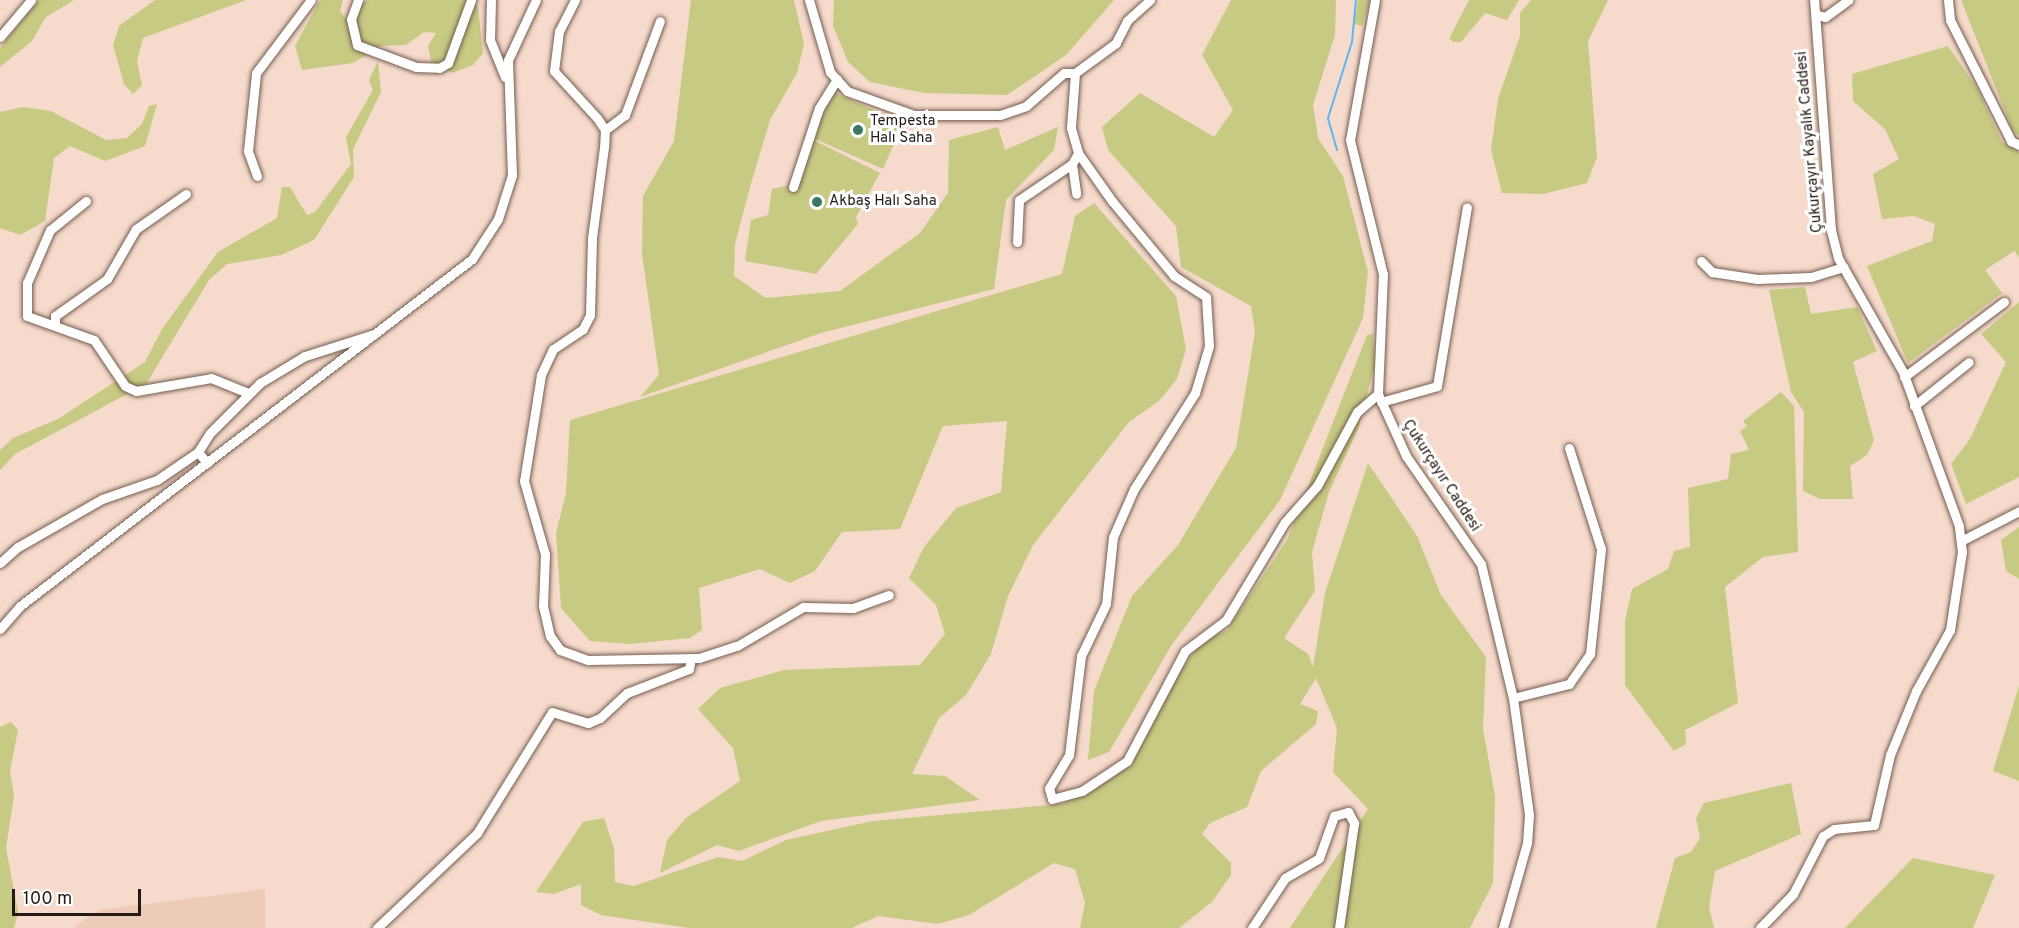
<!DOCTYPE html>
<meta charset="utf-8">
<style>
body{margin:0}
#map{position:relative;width:2019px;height:928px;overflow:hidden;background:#f6dacb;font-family:Overpass,sans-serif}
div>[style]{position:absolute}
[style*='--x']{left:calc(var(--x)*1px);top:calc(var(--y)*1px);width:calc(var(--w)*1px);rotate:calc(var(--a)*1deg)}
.built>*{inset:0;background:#eecbb8}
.green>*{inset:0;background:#c6ca82}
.stream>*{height:2px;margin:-1px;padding:0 1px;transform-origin:1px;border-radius:1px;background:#5bb6f2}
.roads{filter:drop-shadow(0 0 2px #745d4f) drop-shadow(0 0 2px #745d4f)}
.minor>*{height:9px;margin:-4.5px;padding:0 4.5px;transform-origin:4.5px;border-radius:4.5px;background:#fff}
.dots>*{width:16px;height:16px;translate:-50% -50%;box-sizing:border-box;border:3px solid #fff;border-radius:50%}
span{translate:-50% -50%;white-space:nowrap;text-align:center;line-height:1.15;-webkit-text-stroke:6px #fff;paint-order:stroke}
.poi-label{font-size:15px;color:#231a14}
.left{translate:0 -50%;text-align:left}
.street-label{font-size:15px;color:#231a14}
.scale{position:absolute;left:12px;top:889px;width:129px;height:27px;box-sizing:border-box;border:3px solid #231a14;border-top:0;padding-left:8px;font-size:18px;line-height:21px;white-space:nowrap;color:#231a14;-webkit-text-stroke:4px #fff;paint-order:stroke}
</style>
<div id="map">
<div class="built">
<div style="clip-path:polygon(265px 889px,265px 928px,73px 928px,99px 910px)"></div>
</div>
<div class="green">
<div style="clip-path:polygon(39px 0,74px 0,46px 17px,32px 41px,0 67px,0 48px)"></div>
<div style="clip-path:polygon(155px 0,246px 0,143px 38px,137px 61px,142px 85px,133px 94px,124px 84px,113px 45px,119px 26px)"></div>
<div style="clip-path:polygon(320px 0,343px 0,340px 11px,345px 18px,367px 0,472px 0,478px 7px,483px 53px,473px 65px,452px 73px,431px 61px,428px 46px,436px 33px,424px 32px,406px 45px,381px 46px,353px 63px,302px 70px,295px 46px)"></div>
<div style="clip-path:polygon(691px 0,794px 0,804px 44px,797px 73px,770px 120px,750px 187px,735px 244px,734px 276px,766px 298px,840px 291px,920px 233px,948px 193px,949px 140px,998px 127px,1005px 150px,1058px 127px,1054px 150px,1006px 200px,994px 289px,821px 333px,640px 397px,659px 375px,642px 253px,643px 196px,674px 141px)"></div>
<div style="clip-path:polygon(834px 0,1114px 0,1066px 55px,1007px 95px,924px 93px,870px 82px,848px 62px,833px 26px)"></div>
<div style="clip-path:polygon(1231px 0,1336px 0,1335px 35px,1313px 105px,1318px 138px,1343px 176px,1368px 272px,1363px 318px,1280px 500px,1171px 646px,1109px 752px,1088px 760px,1094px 691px,1132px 596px,1178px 545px,1236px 448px,1255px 332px,1251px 306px,1181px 267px,1176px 226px,1108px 150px,1102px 127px,1140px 93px,1214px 137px,1233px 110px,1202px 55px)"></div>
<div style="clip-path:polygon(1358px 0,1370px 0,1362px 26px,1354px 24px)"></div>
<div style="clip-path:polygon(1469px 0,1519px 0,1507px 20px,1485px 13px,1461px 42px,1454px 42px,1449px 39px)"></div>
<div style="clip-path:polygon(1531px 0,1608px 0,1588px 41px,1597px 157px,1587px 183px,1543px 194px,1502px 193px,1491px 150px,1498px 99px,1520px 36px,1520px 13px)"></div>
<div style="clip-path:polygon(1961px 0,2019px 0,2019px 136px,2012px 129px)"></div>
<div style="clip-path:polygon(1948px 46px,1977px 88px,2002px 142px,2019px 152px,2019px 257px,2014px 251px,1985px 270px,2002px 293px,1908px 363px,1867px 266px,1932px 241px,1935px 224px,1914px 216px,1882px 219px,1873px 174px,1899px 159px,1885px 129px,1853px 101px,1852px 74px)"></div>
<div style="clip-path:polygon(378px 61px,381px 92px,353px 149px,354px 177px,314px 240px,281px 255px,227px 264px,209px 280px,146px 384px,15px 454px,0 470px,0 450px,13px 438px,58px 419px,145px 362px,162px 329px,218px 252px,277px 218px,282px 187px,290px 187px,307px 215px,315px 212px,351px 164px,346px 137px,373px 90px,369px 80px)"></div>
<div style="clip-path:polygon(833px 92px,903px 123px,883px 169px,813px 138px)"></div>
<div style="clip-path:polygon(157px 104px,145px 146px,105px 161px,70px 146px,54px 158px,45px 221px,20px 235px,0 228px,0 112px,23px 107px,51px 111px,106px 140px,127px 138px,142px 124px,149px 106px)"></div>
<div style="clip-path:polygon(813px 140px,880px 173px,856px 217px,858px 224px,816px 274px,745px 261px,751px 220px,768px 215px,772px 189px,796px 184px)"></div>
<div style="clip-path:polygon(1094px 203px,1176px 296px,1186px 349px,1177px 379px,1159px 401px,1129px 422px,1033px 545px,1008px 596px,991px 654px,966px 695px,939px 718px,912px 774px,945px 776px,980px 800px,821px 821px,739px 851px,717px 845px,660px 873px,667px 840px,686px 818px,740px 781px,733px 748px,698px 709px,720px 688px,784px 670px,920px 665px,945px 634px,936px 605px,909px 578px,924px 547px,956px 508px,1001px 492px,1007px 421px,943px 426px,900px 529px,842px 532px,815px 571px,790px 583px,760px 569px,699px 588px,702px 630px,690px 638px,630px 644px,590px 641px,561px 608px,556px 533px,566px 493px,570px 420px,1062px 274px,1075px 216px)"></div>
<div style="clip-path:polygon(1805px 287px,1811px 314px,1857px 307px,1877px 351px,1853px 362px,1874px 440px,1867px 455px,1850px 466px,1853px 499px,1820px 499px,1803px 491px,1804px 412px,1791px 392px,1769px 290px)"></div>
<div style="clip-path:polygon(2019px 302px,2019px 477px,1966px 504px,1951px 464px,1970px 439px,2006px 362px,1981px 334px)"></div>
<div style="clip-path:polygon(1373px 334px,1375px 364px,1358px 429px,1329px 492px,1312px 552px,1315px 591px,1284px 638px,1308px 654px,1313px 667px,1325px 593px,1368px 463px,1417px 536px,1441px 595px,1486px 657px,1483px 729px,1495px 796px,1493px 883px,1470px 928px,1290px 928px,1368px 809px,1333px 772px,1337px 728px,1316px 678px,1300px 704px,1318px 711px,1316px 724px,1261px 771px,1247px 807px,1210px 823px,1202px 834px,1231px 863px,1231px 875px,1212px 902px,1179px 928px,1080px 928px,1085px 903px,1075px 869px,1054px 863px,969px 915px,938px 924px,878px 916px,852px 928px,689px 928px,601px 915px,581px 905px,581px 884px,554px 894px,536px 892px,583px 822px,604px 818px,614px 848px,615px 882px,634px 886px,718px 857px,742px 861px,786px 840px,873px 821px,1061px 804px,1092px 791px,1131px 765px,1171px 685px,1200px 643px,1227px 630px,1287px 540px,1367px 335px)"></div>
<div style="clip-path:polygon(1781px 392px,1794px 406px,1798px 552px,1763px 557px,1725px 587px,1738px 703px,1685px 730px,1686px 744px,1674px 751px,1625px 685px,1625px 621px,1632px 589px,1668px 569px,1674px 551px,1690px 547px,1688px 488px,1728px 479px,1731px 454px,1749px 450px,1740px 431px,1747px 426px,1743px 421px)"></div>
<div style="clip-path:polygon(2019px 527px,2019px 579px,2006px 571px,2001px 540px)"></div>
<div style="clip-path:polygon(2019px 686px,2019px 781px,1993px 771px)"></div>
<div style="clip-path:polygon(11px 722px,18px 730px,10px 771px,14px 796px,6px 848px,18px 912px,14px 928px,0 928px,0 727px)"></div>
<div style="clip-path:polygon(1791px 783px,1801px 834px,1715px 871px,1709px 907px,1714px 928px,1656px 928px,1675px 858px,1691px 852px,1700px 838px,1696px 818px,1704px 803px)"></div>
<div style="clip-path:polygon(1913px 858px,1995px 875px,1973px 928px,1845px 928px)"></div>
</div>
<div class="stream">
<div style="--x:1337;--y:150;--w:33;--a:-106"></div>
<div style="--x:1328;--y:118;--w:80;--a:-72.5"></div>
<div style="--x:1352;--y:42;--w:42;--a:-84.6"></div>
</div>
<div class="roads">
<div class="minor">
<div style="--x:358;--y:0;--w:20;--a:110"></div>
<div style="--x:351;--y:19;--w:27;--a:77"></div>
<div style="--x:357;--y:45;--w:63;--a:20.4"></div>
<div style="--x:416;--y:67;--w:23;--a:2"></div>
<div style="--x:439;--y:68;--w:10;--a:-29"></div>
<div style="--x:448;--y:63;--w:67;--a:-69.9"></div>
<div style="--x:491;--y:0;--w:40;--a:91.4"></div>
<div style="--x:490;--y:40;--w:40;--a:68"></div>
<div style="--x:575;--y:0;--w:35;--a:117"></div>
<div style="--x:559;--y:31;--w:40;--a:97.1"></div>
<div style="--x:554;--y:71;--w:64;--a:47.5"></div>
<div style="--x:597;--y:118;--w:14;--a:56"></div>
<div style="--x:605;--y:130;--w:17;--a:93"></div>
<div style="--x:604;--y:147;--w:92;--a:97.5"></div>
<div style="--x:592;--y:238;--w:77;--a:91.5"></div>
<div style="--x:590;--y:315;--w:16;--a:117"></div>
<div style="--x:583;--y:329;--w:36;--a:146"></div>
<div style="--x:553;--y:349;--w:29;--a:115"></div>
<div style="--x:541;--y:375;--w:107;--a:99.1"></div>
<div style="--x:524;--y:481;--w:76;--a:74"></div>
<div style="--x:545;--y:554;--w:52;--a:92.2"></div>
<div style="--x:543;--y:606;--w:31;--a:77"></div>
<div style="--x:550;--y:636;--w:17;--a:54"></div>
<div style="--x:560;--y:650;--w:30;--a:20"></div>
<div style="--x:588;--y:660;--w:111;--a:-1"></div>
<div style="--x:699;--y:658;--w:40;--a:-18"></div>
<div style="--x:737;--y:646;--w:77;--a:-30.6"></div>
<div style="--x:803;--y:607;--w:50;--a:1.1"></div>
<div style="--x:853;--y:608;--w:38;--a:-20"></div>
<div style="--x:809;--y:0;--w:75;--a:73.7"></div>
<div style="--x:830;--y:72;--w:25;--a:48"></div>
<div style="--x:847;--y:91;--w:71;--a:19.7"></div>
<div style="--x:914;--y:115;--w:86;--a:0"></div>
<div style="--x:1000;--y:115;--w:28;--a:-19"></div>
<div style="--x:1026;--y:106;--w:50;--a:-41"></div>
<div style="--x:1064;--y:73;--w:11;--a:0"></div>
<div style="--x:1150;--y:0;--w:31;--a:138"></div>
<div style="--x:1127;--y:21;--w:25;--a:117"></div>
<div style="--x:1116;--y:43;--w:51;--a:143.8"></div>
<div style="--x:1075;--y:73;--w:55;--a:94.2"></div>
<div style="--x:1071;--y:128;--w:26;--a:74"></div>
<div style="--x:1078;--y:153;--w:59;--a:54.7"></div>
<div style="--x:1112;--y:201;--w:97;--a:50.4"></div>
<div style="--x:1174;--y:276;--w:38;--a:33"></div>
<div style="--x:1206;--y:297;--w:49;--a:86.5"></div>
<div style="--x:1209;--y:346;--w:49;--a:106.6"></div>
<div style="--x:1195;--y:393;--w:114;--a:122.4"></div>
<div style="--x:1134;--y:489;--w:52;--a:113.6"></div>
<div style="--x:1113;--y:537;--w:67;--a:96"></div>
<div style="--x:1106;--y:604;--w:58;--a:115.7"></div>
<div style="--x:1081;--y:656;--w:100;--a:96.9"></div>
<div style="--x:1069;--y:755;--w:39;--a:121"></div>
<div style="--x:1049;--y:788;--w:11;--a:75"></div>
<div style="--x:1052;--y:799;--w:31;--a:-15"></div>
<div style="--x:1082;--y:791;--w:54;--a:-33.7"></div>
<div style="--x:1127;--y:761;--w:124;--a:-62.2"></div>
<div style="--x:1185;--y:651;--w:51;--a:-37.1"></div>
<div style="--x:1226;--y:620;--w:114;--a:-59"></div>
<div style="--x:1285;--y:522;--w:48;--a:-48.4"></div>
<div style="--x:1317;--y:486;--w:84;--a:-61.6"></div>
<div style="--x:1357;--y:412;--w:28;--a:-41"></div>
<div style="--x:1375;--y:0;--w:142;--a:100.1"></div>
<div style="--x:1350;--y:140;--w:138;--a:76.2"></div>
<div style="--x:1383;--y:274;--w:120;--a:92.4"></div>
<div style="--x:1378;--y:394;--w:68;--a:65.7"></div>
<div style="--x:1406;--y:456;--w:131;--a:55.2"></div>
<div style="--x:1481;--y:564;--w:138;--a:76.6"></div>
<div style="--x:1513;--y:698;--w:118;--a:82.2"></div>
<div style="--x:1529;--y:815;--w:28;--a:94"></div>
<div style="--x:1527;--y:843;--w:88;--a:105.8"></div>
<div style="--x:1948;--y:0;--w:20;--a:84"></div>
<div style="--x:1950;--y:20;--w:136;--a:63.2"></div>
<div style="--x:2011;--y:141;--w:9;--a:27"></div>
<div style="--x:1818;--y:15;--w:7;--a:16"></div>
<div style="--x:1825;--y:17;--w:29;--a:-36"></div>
<div style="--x:0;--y:37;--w:48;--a:-50"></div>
<div style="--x:605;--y:130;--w:25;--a:-37"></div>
<div style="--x:625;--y:115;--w:100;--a:-69.6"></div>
<div style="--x:1072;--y:164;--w:30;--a:82"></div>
<div style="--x:257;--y:176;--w:27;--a:-110"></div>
<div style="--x:248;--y:151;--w:78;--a:-84.1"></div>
<div style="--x:256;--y:73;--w:91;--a:-53"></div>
<div style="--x:793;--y:187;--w:83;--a:-71.8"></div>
<div style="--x:819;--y:108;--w:34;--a:-58"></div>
<div style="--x:86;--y:201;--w:46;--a:141.1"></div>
<div style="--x:50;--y:230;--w:58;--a:113.5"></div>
<div style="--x:27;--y:283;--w:33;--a:90"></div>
<div style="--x:27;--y:316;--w:71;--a:19.7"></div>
<div style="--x:94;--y:340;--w:55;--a:56"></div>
<div style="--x:125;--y:386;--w:12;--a:24"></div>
<div style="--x:136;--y:391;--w:76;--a:-9.8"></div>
<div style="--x:211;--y:378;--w:40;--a:22"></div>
<div style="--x:1017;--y:242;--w:42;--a:-87.3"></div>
<div style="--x:1019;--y:200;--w:64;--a:-34.2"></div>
<div style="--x:1072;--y:164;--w:13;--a:-61"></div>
<div style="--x:1701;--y:261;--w:16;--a:45"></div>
<div style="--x:1712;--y:272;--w:46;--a:8.8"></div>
<div style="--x:1757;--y:279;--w:54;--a:-2.1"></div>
<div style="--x:1811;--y:277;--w:34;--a:-17"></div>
<div style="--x:55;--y:324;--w:8;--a:-90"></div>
<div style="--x:55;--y:316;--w:64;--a:-35.4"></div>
<div style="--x:107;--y:279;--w:58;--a:-59.9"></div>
<div style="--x:136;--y:229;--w:61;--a:-35"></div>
<div style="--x:1904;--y:377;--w:125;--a:-36.9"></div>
<div style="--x:1381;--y:402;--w:58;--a:-15.9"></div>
<div style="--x:1437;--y:386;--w:181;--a:-80.5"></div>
<div style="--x:1914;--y:406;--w:70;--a:-38.7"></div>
<div style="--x:207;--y:463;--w:14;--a:-129"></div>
<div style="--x:198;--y:452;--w:22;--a:-58"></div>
<div style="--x:210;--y:433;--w:71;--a:-45"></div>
<div style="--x:260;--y:383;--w:52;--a:-31"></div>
<div style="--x:305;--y:356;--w:72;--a:-17.7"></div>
<div style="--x:1961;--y:541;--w:65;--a:-27.3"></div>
<div style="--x:0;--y:563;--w:24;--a:-42"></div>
<div style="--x:18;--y:547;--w:97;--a:-29.7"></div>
<div style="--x:102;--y:499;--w:58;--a:-19.1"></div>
<div style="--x:157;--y:480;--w:50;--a:-34.3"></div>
<div style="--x:0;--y:629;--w:30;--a:-49"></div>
<div style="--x:20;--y:606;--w:570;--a:-37.51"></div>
<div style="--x:472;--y:259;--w:48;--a:-57"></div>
<div style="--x:498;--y:219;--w:46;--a:-72.3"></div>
<div style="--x:512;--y:175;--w:115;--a:-92"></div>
<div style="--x:508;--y:60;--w:66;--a:-65"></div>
<div style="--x:1513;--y:698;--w:58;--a:-14"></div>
<div style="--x:1569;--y:684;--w:37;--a:-55"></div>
<div style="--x:1590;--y:654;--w:106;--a:-84"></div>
<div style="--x:1601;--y:549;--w:106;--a:-107.6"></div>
<div style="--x:377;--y:928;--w:138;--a:-43.5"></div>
<div style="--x:477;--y:833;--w:142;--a:-58.2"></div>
<div style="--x:552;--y:712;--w:38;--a:17"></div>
<div style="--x:588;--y:723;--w:13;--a:-23"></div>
<div style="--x:600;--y:718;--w:37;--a:-43"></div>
<div style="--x:627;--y:693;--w:66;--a:-21.2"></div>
<div style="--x:689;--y:669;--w:11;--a:-80"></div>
<div style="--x:1252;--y:928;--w:60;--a:-56.6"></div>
<div style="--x:1285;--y:878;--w:39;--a:-30"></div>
<div style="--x:1319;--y:858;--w:45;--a:-70.3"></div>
<div style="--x:1334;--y:816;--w:15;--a:-16"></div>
<div style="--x:1348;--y:812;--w:13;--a:61"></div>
<div style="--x:1354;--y:823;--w:106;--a:98.1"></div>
<div style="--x:1760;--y:928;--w:47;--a:-45.9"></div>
<div style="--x:1793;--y:894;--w:65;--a:-62.7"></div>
<div style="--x:1823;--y:836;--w:13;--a:-32"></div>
<div style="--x:1834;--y:829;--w:40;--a:-5.7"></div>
<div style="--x:1874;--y:825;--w:72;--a:-77.1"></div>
<div style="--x:1890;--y:755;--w:69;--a:-67.9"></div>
<div style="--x:1916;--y:691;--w:70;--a:-60.9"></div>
<div style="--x:1950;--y:630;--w:79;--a:-81.3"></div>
<div style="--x:1962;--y:552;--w:26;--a:-97"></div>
<div style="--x:1959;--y:526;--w:164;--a:-110"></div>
<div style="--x:1903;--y:372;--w:131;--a:-119.7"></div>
<div style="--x:1838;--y:258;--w:29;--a:-104"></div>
<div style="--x:1831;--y:230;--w:231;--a:-94.2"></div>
</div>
</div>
<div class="dots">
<div style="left:858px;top:130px;background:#387764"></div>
<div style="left:817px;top:202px;background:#387764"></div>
</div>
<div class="poi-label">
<span class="left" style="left:870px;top:130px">Tempesta<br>Halı Saha</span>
<span class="left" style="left:829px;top:202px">Akbaş Halı Saha</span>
</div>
<div class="street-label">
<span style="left:1810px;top:142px;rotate:-95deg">Çukurçayır Kayalık Caddesi</span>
<span style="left:1441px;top:476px;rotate:57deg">Çukurçayır Caddesi</span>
</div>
<div class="scale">100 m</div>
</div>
